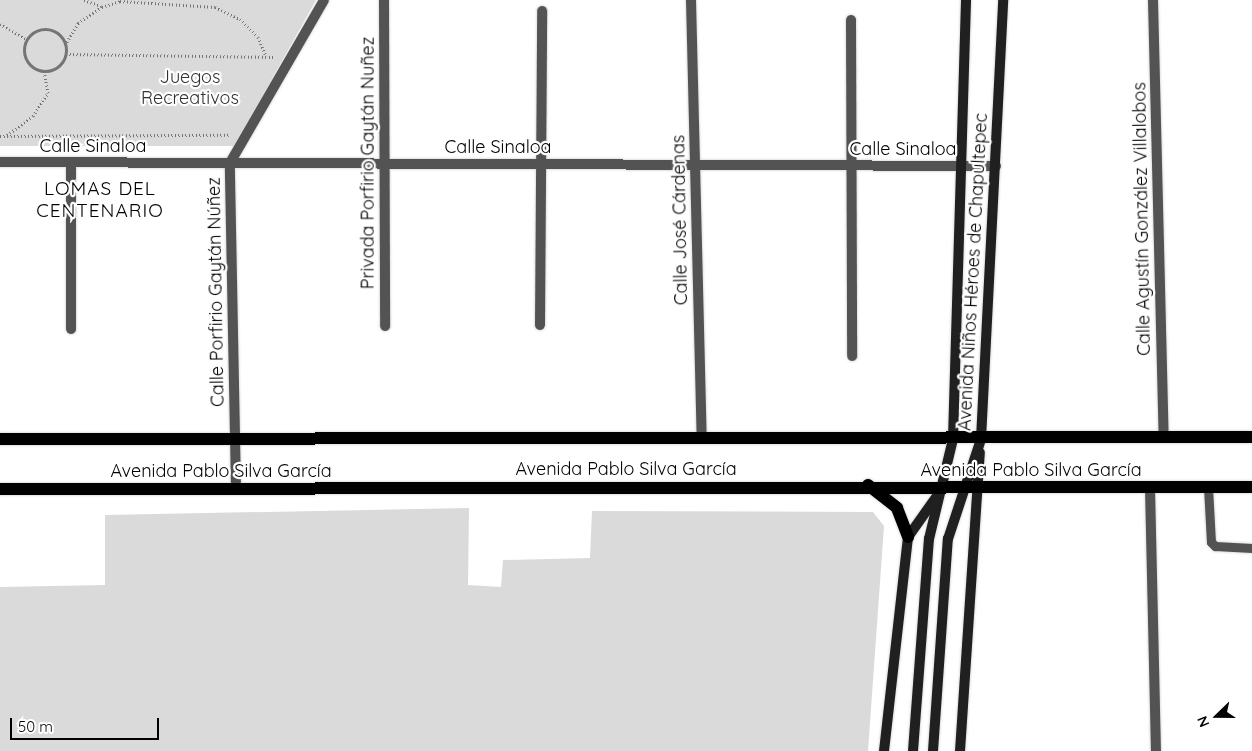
<!DOCTYPE html>
<meta charset="utf-8">
<style>
body{margin:0}
#map{position:relative;width:1252px;height:751px;overflow:hidden;background:#fff;font-family:Quicksand,sans-serif}
div>[style]{position:absolute}
[style*='--x']{left:calc(var(--x)*1px);top:calc(var(--y)*1px);width:calc(var(--w)*1px);rotate:calc(var(--a)*1deg)}
.green>*{inset:0;background:#dadada}
.path>*{height:3px;margin-top:-1.5px;transform-origin:0;background:repeating-linear-gradient(90deg,#757575 0 1px,transparent 0 3.5px)}
.path>.ring{margin:-1.5px;padding:0;box-sizing:content-box;background:none;border:3px solid #757575;border-radius:50%}
.roads{filter:drop-shadow(0 0 1px #dbdbdb) drop-shadow(0 0 1px #dbdbdb)}
.lane>*{height:9px;margin:-4.5px;padding:0 4.5px;transform-origin:4.5px;border-radius:4.5px;background:#535353}
.street>*{height:10px;margin:-5px;padding:0 5px;transform-origin:5px;border-radius:5px;background:#535353}
.secondary>*{height:10px;margin:-5px;padding:0 5px;transform-origin:5px;border-radius:5px;background:#202020}
.primary>*{height:12px;margin:-6px;padding:0 6px;transform-origin:6px;border-radius:6px;background:#000}
span{translate:-50% -50%;white-space:nowrap;text-align:center;line-height:1.15;-webkit-text-stroke:4.5px #fff;paint-order:stroke}
.park-label{font-size:18px;color:#313131}
.street-label{font-size:18px;color:#000}
.neighbourhood-label{font-size:19px;color:#000;letter-spacing:1px}
.north{position:absolute;left:1192px;top:691px;width:50px;height:50px;-webkit-text-stroke:4px #fff;paint-order:stroke;rotate:248deg;font-size:14px;font-weight:700;line-height:20px;text-align:center;color:#000}
.north::after{content:'';display:block;margin:auto;width:18px;height:22px;background:#000;clip-path:polygon(50% 0,100% 100%,50% 72%,0 100%)}
.scale{position:absolute;left:10px;top:718px;width:149px;height:22px;box-sizing:border-box;border:2px solid #000;border-top:0;padding-left:6px;font-size:15px;line-height:18px;white-space:nowrap;color:#000;-webkit-text-stroke:4px #fff;paint-order:stroke}
</style>
<div id="map">
<div class="green">
<div style="clip-path:polygon(0 0,316px 0,234px 146px,0 146px)"></div>
<div style="clip-path:polygon(469px 508px,468px 585px,501px 587px,503px 560px,590px 558px,592px 511px,873px 512px,884px 526px,868px 751px,0 751px,0 587px,105px 585px,105px 515px)"></div>
</div>
<div class="path">
<div style="--x:84;--y:0;--w:18;--a:19"></div>
<div style="--x:0;--y:24;--w:30;--a:30"></div>
<div class="ring" style="left:24px;top:29px;width:39px;height:39px"></div>
<div style="--x:65;--y:45;--w:26;--a:-59"></div>
<div style="--x:78;--y:23;--w:29;--a:-34"></div>
<div style="--x:102;--y:7;--w:19;--a:-18"></div>
<div style="--x:120;--y:1;--w:95;--a:3.6"></div>
<div style="--x:215;--y:7;--w:28;--a:26"></div>
<div style="--x:240;--y:19;--w:25;--a:45"></div>
<div style="--x:258;--y:37;--w:21;--a:67"></div>
<div style="--x:66;--y:54;--w:209;--a:0.8"></div>
<div style="--x:7;--y:135;--w:32;--a:-36"></div>
<div style="--x:33;--y:116;--w:27;--a:-57"></div>
<div style="--x:48;--y:93;--w:22;--a:-100"></div>
<div style="--x:0;--y:136;--w:229;--a:-0.3"></div>
</div>
<div class="roads">
<div class="lane">
<div style="--x:1208;--y:487;--w:55;--a:86.9"></div>
<div style="--x:1211;--y:542;--w:6;--a:45"></div>
<div style="--x:1215;--y:546;--w:37;--a:3"></div>
</div>
<div class="street">
<div style="--x:384;--y:0;--w:326;--a:89.8"></div>
<div style="--x:691;--y:0;--w:439;--a:88.6"></div>
<div style="--x:1153;--y:0;--w:438;--a:88.6"></div>
<div style="--x:851;--y:20;--w:336;--a:89.8"></div>
<div style="--x:0;--y:162;--w:996;--a:0.23"></div>
<div style="--x:71;--y:162;--w:167;--a:90"></div>
<div style="--x:540;--y:325;--w:314;--a:-89.6"></div>
<div style="--x:236;--y:488;--w:325;--a:-91.1"></div>
<div style="--x:230;--y:163;--w:188;--a:-60"></div>
<div style="--x:1150;--y:488;--w:263;--a:88.7"></div>
</div>
<div class="secondary">
<div style="--x:884;--y:751;--w:215;--a:-83.6"></div>
<div style="--x:908;--y:537;--w:54;--a:-54.8"></div>
<div style="--x:913;--y:751;--w:213;--a:-85.7"></div>
<div style="--x:929;--y:539;--w:103;--a:-76.5"></div>
<div style="--x:953;--y:439;--w:439;--a:-88.3"></div>
<div style="--x:933;--y:751;--w:213;--a:-86"></div>
<div style="--x:948;--y:539;--w:105;--a:-71.7"></div>
<div style="--x:981;--y:439;--w:440;--a:-87.1"></div>
<div style="--x:960;--y:751;--w:299;--a:-86.2"></div>
</div>
<div class="primary">
<div style="--x:0;--y:439;--w:1252;--a:-0.09"></div>
<div style="--x:868;--y:485;--w:37;--a:38"></div>
<div style="--x:897;--y:508;--w:31;--a:69"></div>
<div style="--x:0;--y:489;--w:1252;--a:-0.09"></div>
</div>
</div>
<div class="park-label">
<span style="left:190px;top:88px">Juegos<br>Recreativos</span>
</div>
<div class="street-label">
<span style="left:93px;top:146px">Calle Sinaloa</span>
<span style="left:498px;top:147px">Calle Sinaloa</span>
<span style="left:903px;top:149px">Calle Sinaloa</span>
<span style="left:368px;top:163px;rotate:-90deg">Privada Porfirio Gaytán Nuñez</span>
<span style="left:1142px;top:219px;rotate:-91deg">Calle Agustín González Villalobos</span>
<span style="left:680px;top:220px;rotate:-91deg">Calle José Cárdenas</span>
<span style="left:973px;top:272px;rotate:-87deg">Avenida Niños Héroes de Chapultepec</span>
<span style="left:216px;top:292px;rotate:-91deg">Calle Porfirio Gaytán Núñez</span>
<span style="left:626px;top:469px">Avenida Pablo Silva García</span>
<span style="left:1031px;top:470px">Avenida Pablo Silva García</span>
<span style="left:221px;top:471px">Avenida Pablo Silva García</span>
</div>
<div class="neighbourhood-label">
<span style="left:100px;top:200px">LOMAS DEL<br>CENTENARIO</span>
</div>
<div class="north">N</div>
<div class="scale">50 m</div>
</div>
